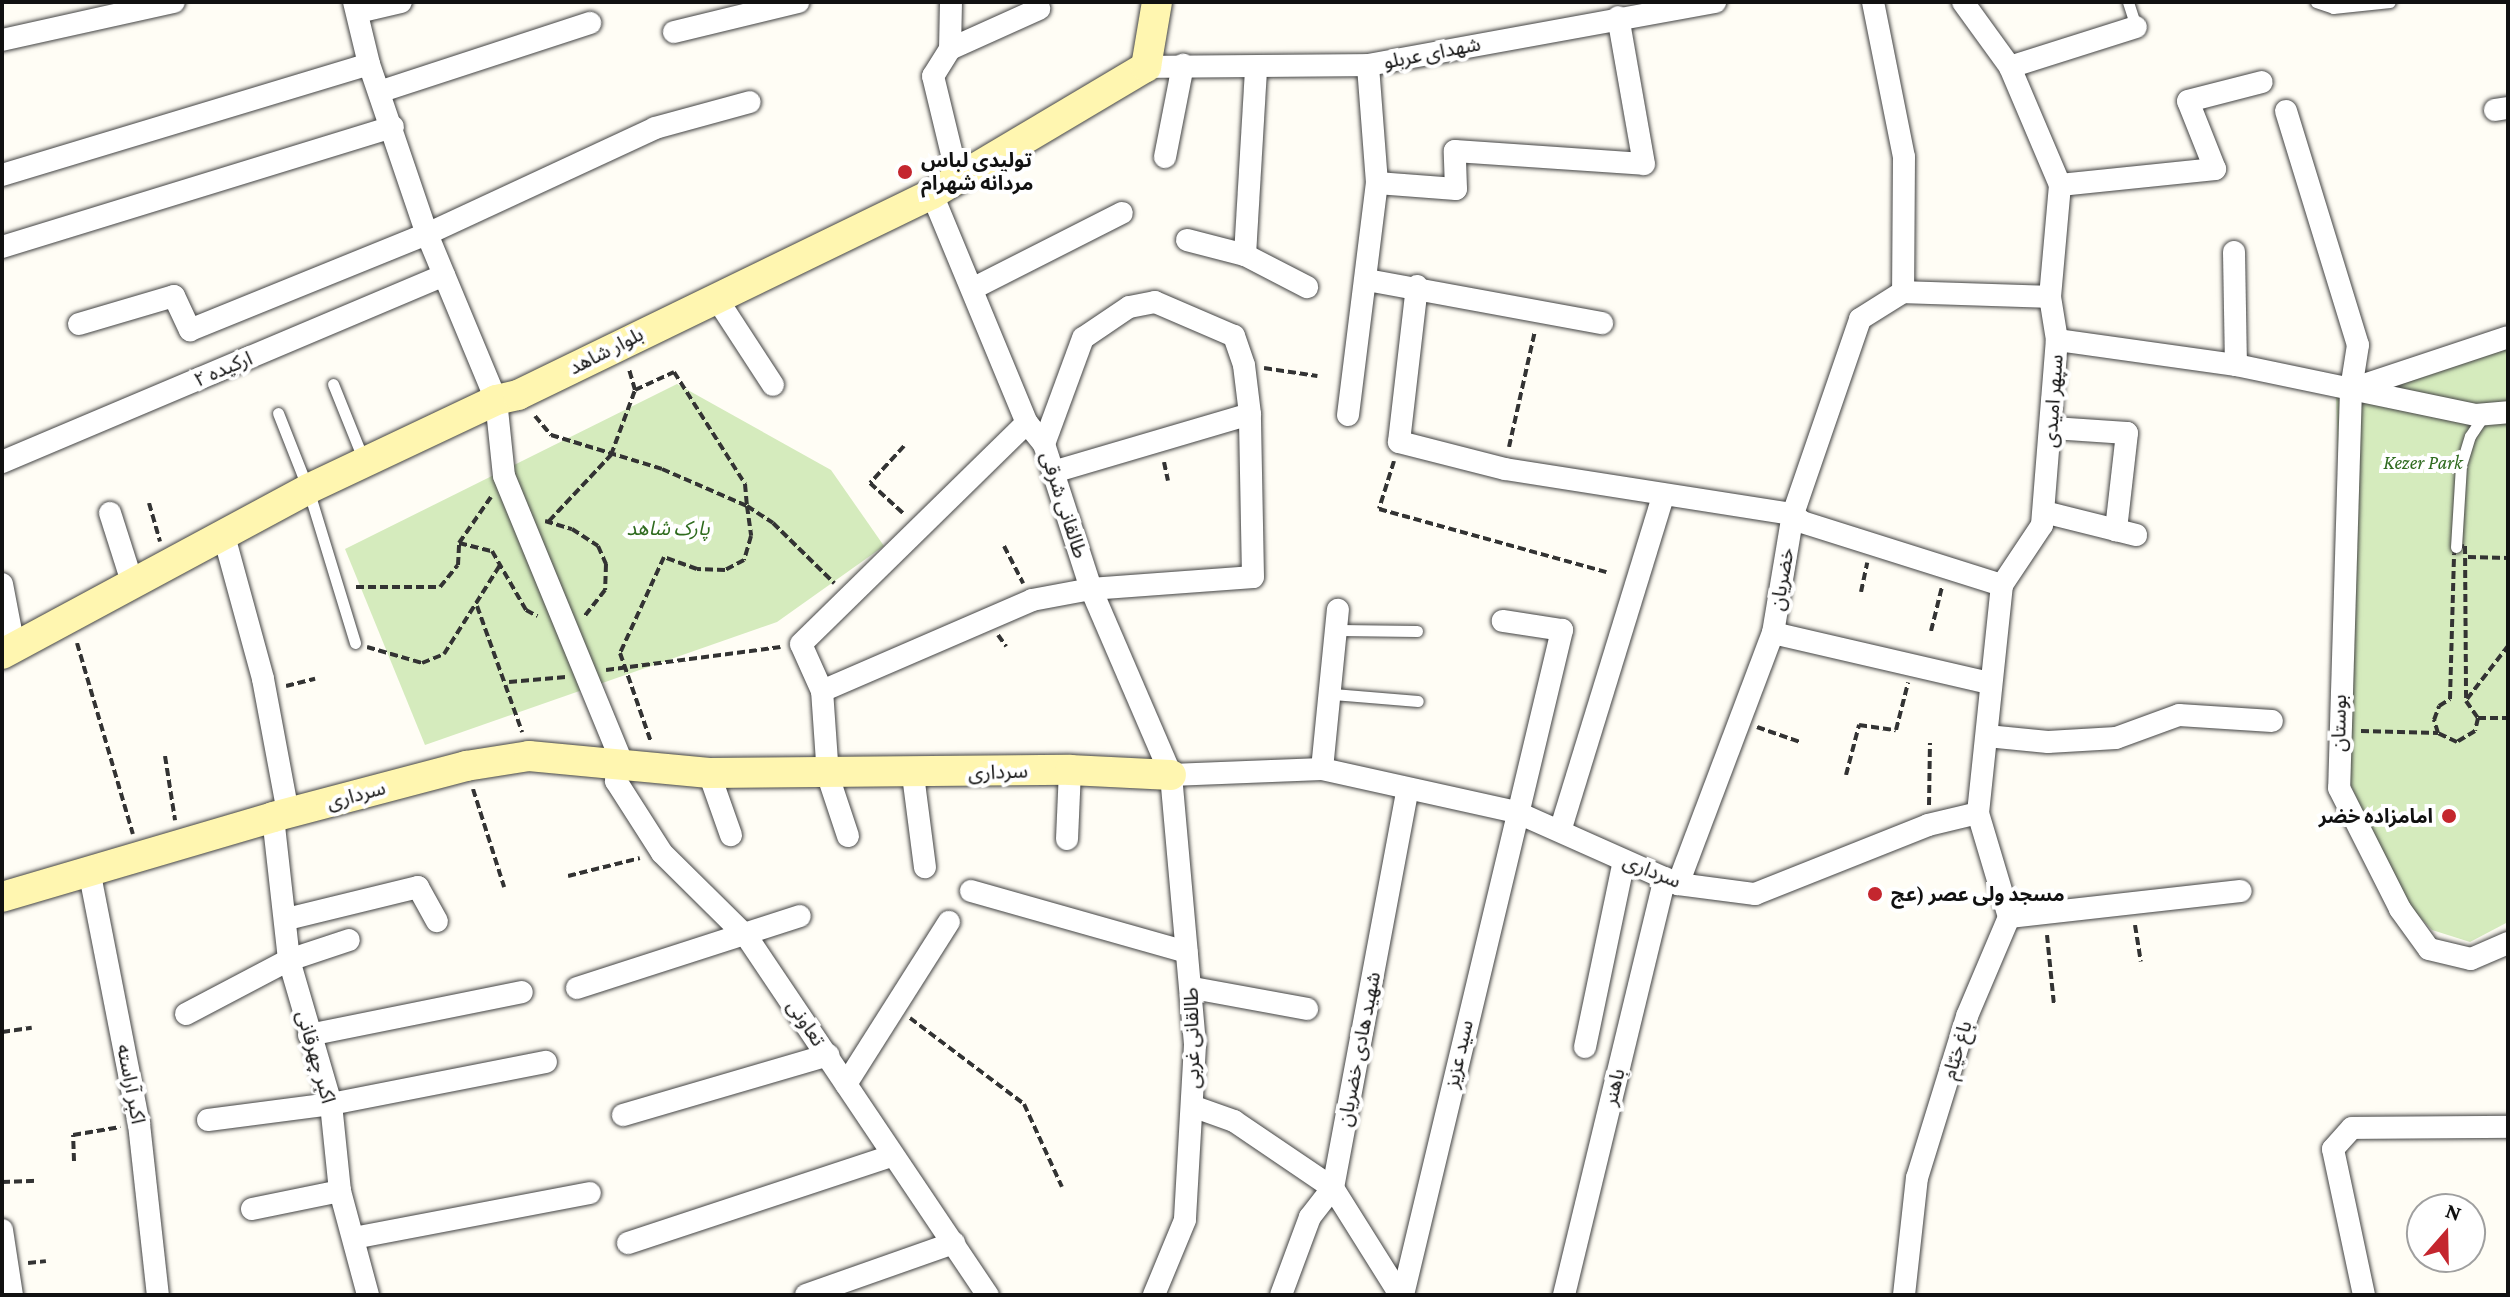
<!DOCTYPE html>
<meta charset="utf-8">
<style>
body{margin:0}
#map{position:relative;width:2510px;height:1297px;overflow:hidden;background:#fffdf5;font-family:"Crimson Pro","Noto Sans Arabic",serif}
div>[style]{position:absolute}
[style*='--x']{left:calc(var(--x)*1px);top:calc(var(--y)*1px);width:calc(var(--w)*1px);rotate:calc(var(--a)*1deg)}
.green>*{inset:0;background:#d5ebbd}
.path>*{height:4px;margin-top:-2px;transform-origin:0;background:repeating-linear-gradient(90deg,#333 0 8px,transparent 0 12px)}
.roads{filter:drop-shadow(0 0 2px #444) drop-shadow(0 0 2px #444)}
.lane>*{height:11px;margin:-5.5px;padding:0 5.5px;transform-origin:5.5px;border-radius:5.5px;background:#fff}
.street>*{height:22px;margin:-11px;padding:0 11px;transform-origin:11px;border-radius:11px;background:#fff}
.secondary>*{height:30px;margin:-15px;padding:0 15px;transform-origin:15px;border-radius:15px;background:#fff6b0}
.dots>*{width:22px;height:22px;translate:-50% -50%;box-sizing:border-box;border:4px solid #fff;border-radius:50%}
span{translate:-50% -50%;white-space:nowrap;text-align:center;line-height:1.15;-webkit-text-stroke:8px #fff;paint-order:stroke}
.street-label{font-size:20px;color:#111}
.poi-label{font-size:20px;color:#111;font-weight:700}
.left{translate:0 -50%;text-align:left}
.right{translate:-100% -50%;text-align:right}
.park-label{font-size:20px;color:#2f6b1f;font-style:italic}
.frame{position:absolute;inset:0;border:4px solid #111;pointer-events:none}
.north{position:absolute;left:2406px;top:1193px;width:80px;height:80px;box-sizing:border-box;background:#fff;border:2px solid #a0a0a0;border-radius:50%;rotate:20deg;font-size:22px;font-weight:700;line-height:32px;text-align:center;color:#111}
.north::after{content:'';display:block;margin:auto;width:28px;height:36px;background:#c4262e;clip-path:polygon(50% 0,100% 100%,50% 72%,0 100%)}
</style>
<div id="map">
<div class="green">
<div style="clip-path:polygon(2508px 349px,2508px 922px,2470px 942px,2432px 930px,2402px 898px,2348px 779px,2336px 397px)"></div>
<div style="clip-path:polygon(677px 384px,831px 470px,884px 546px,777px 622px,425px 745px,345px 549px)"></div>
</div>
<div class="path">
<div style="--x:1264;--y:368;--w:54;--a:8.6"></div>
<div style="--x:635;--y:390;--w:43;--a:-24.8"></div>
<div style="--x:674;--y:372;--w:133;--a:57.6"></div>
<div style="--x:745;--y:484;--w:22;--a:85"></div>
<div style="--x:747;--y:506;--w:31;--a:33"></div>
<div style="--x:773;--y:523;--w:86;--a:44.5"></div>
<div style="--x:535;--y:416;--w:25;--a:50"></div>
<div style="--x:551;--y:435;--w:116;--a:17"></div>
<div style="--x:662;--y:469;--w:93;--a:23.5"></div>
<div style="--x:747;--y:506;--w:30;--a:82"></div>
<div style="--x:751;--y:536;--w:25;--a:106"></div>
<div style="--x:744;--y:560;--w:21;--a:152"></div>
<div style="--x:725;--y:570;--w:28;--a:-178"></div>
<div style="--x:697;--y:569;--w:35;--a:-160"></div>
<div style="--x:664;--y:557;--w:106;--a:114.6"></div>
<div style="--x:620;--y:653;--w:94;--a:70.8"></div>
<div style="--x:904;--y:446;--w:50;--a:132.6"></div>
<div style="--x:870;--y:483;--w:47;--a:42.4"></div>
<div style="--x:1509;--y:447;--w:119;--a:-77.4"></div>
<div style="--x:1394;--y:461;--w:50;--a:107.4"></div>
<div style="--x:1379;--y:509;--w:236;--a:15.5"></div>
<div style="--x:1164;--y:462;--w:19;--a:78"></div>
<div style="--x:149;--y:503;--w:40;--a:74"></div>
<div style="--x:545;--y:521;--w:28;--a:17"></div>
<div style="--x:572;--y:529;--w:31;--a:33"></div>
<div style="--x:598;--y:546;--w:20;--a:66"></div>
<div style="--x:606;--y:564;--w:26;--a:92"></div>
<div style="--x:605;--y:590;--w:33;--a:128"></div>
<div style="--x:549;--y:521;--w:91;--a:-46.8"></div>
<div style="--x:611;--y:455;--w:69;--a:-69.7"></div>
<div style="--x:635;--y:390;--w:22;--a:-106"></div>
<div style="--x:459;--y:543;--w:34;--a:14"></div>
<div style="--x:492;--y:551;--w:68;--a:60"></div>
<div style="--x:526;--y:610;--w:13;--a:29"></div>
<div style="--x:1004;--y:546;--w:42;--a:62.8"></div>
<div style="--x:2465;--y:546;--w:155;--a:89.6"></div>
<div style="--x:2466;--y:701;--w:21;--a:55"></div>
<div style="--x:2478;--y:718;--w:13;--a:103"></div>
<div style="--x:2475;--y:731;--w:21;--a:149"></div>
<div style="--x:2457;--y:742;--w:21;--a:-155"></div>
<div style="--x:2438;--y:733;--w:14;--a:-107"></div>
<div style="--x:2434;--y:720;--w:15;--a:-70"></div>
<div style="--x:2439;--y:706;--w:13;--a:-32"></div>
<div style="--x:2450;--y:699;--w:145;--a:-88.4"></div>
<div style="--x:2454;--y:554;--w:7;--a:-74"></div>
<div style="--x:2456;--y:547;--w:9;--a:-6"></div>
<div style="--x:2468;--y:557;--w:40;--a:1.4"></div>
<div style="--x:356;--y:587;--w:84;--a:0"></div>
<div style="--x:440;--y:587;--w:28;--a:-51"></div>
<div style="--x:458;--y:565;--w:22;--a:-87"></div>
<div style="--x:459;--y:543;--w:56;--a:-55.2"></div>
<div style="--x:1861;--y:592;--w:30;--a:-78"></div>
<div style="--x:477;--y:606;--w:134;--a:70.3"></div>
<div style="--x:1931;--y:631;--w:45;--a:-76"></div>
<div style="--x:998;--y:635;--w:14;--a:54"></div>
<div style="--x:77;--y:643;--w:199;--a:73.7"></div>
<div style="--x:367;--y:647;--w:57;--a:16.2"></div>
<div style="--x:422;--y:663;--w:24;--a:-22"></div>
<div style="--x:444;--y:654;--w:105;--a:-57.8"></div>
<div style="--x:606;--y:670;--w:176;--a:-7.5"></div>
<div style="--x:509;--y:682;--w:57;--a:-5"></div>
<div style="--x:286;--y:686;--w:30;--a:-14"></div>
<div style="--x:2467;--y:699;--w:67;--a:-52.3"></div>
<div style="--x:2478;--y:718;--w:30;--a:0"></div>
<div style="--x:1757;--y:727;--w:46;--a:19.2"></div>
<div style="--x:2361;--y:731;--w:77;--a:1.5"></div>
<div style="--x:165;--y:756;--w:65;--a:81.1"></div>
<div style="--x:1846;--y:775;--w:52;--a:-75.4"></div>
<div style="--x:1859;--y:725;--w:37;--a:8"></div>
<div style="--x:1896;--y:730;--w:49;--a:-75.7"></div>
<div style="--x:473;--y:789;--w:103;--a:72.4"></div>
<div style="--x:1929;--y:805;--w:62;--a:-89.1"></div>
<div style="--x:568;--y:876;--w:74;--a:-14"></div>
<div style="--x:2135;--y:925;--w:37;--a:81"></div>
<div style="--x:2047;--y:935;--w:70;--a:84.3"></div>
<div style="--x:910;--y:1018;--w:143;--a:37"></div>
<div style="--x:1024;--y:1104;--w:91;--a:65.4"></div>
<div style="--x:2;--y:1032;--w:30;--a:-8"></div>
<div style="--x:74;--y:1161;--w:26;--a:-92"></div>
<div style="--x:73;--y:1135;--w:48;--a:-9.7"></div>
<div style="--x:2;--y:1182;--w:36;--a:-2"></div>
<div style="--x:28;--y:1263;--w:18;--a:-6"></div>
</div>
<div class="roads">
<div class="lane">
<div style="--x:2128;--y:2;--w:26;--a:72"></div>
<div style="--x:2316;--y:2;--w:18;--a:19"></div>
<div style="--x:2333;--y:8;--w:57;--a:-6"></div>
<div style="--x:333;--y:384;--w:83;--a:68.1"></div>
<div style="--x:278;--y:413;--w:82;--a:68.5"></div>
<div style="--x:308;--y:489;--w:161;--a:73"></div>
<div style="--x:2456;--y:547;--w:82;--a:-86.5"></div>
<div style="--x:2461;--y:465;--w:30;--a:-73"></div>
<div style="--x:2470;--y:436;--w:25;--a:-56"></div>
<div style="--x:1339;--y:630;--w:78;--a:0.7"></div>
<div style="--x:1333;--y:694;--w:85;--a:4.7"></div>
</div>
<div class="street">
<div style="--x:354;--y:2;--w:64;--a:76.4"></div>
<div style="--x:369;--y:64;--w:180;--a:71.2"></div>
<div style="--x:427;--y:234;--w:180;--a:67.4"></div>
<div style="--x:496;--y:400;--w:76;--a:84"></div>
<div style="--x:504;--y:476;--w:309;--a:67.6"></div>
<div style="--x:622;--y:762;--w:20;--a:108"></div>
<div style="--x:616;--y:781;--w:85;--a:57.4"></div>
<div style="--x:662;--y:853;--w:120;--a:44.7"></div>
<div style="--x:747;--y:937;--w:432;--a:56.1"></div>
<div style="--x:951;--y:2;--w:47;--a:91.2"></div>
<div style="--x:950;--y:49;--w:32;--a:122"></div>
<div style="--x:933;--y:76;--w:102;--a:76.4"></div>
<div style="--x:1873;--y:2;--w:158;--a:78.7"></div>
<div style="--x:1904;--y:157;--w:135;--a:90.4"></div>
<div style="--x:358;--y:12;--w:44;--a:-13.1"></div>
<div style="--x:674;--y:32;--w:128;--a:-13.6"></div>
<div style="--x:2;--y:40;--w:176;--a:-12.5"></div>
<div style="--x:950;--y:49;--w:98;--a:-24.2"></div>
<div style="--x:1146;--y:67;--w:222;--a:-0.5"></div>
<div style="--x:1368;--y:65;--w:353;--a:-10.3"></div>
<div style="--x:2010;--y:67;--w:132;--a:-17.6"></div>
<div style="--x:382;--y:91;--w:219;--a:-18.1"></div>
<div style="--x:2495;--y:110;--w:13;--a:-9"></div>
<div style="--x:2286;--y:111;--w:245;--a:72.9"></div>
<div style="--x:2358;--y:345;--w:45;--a:99"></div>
<div style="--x:2351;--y:389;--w:399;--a:91.7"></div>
<div style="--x:2339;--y:788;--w:136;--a:63.2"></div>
<div style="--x:2400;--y:909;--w:49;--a:54.1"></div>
<div style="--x:2429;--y:949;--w:43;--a:13.4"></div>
<div style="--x:2471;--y:959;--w:40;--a:-23.4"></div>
<div style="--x:1165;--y:157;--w:94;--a:-78.9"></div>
<div style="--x:2;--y:175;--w:383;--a:-16.8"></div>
<div style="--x:1377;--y:183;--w:79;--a:4.3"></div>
<div style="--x:1456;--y:189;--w:38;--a:-92"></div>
<div style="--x:1455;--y:151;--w:189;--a:3.9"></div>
<div style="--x:1644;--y:164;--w:149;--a:-100"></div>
<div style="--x:2060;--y:185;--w:156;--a:-5.9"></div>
<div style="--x:2215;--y:169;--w:73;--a:-111.7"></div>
<div style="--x:2188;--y:101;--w:76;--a:-14.4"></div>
<div style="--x:932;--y:194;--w:248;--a:67.5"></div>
<div style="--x:1027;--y:423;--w:27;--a:51"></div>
<div style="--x:1044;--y:444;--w:152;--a:72"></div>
<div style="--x:1091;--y:589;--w:202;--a:66.7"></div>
<div style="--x:1171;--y:775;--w:271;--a:84.9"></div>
<div style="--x:1195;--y:1045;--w:175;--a:93.3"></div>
<div style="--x:1185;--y:1220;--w:81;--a:112.5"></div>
<div style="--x:1187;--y:240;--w:60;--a:14.5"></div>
<div style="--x:1245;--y:255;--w:70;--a:27.3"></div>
<div style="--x:2;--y:247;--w:409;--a:-17.1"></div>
<div style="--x:2234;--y:252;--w:113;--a:89"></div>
<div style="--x:1245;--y:255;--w:186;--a:-86.6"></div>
<div style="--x:1367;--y:280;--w:239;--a:10.4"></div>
<div style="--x:1417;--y:286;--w:157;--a:96.6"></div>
<div style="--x:1399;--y:442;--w:109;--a:14.3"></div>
<div style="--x:1505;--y:469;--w:291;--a:8.9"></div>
<div style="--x:1793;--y:514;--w:12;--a:42"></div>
<div style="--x:1802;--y:522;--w:210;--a:17.5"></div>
<div style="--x:972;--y:289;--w:168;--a:-26.9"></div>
<div style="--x:1903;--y:292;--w:147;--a:1.9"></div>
<div style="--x:715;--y:296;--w:106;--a:56.9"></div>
<div style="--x:79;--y:324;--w:99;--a:-16.4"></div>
<div style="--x:174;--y:296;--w:38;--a:65"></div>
<div style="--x:190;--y:330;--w:256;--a:-22.1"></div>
<div style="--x:427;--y:234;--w:251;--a:-24.9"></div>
<div style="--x:655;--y:128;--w:98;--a:-15.3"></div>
<div style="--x:2057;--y:340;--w:181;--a:8"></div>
<div style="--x:2236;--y:365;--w:245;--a:11.8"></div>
<div style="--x:2476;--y:415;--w:32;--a:-5"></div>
<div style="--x:2352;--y:389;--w:164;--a:-18.4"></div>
<div style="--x:1348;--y:415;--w:234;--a:-82.9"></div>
<div style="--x:1377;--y:183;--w:118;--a:-94.4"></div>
<div style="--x:2053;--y:428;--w:74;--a:3.9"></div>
<div style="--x:2127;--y:433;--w:98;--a:96.5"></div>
<div style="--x:2;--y:462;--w:480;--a:-22.9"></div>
<div style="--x:1053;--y:472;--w:205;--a:-16.4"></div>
<div style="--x:2044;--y:512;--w:95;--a:14"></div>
<div style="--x:110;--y:513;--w:76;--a:72.3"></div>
<div style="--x:224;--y:536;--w:148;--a:74.7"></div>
<div style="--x:263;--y:679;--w:136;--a:79.4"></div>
<div style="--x:2;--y:584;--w:64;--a:79.2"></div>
<div style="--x:1773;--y:633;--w:223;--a:13"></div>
<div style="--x:822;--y:691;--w:229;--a:-23.4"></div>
<div style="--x:1032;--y:600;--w:60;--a:-10.6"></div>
<div style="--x:1091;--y:589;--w:162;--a:-4.2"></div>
<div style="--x:1253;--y:577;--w:163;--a:-91.1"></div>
<div style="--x:1250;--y:414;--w:49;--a:-97"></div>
<div style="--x:1244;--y:365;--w:31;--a:-109"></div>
<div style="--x:1234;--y:336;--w:86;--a:-156.7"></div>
<div style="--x:1155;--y:302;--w:26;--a:169"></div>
<div style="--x:1129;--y:307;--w:55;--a:146"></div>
<div style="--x:1083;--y:338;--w:113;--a:110.2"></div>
<div style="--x:1987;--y:736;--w:61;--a:5.6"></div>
<div style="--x:2048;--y:742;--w:68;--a:-3.4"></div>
<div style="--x:2116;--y:738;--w:67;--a:-20.1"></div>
<div style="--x:2179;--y:715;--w:93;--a:3.7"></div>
<div style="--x:1322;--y:769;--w:160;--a:-84.3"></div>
<div style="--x:709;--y:773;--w:66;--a:70.5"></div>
<div style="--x:913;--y:775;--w:93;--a:82.6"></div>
<div style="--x:1171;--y:775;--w:151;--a:-2.3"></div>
<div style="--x:1322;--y:769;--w:199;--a:12.5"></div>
<div style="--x:1516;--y:812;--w:177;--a:24"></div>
<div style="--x:1678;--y:884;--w:78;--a:7.4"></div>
<div style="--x:1755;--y:894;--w:186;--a:-21.7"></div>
<div style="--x:1928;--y:825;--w:51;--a:-13.5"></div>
<div style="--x:273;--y:817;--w:144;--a:83.6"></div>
<div style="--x:289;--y:960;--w:150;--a:73.7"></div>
<div style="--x:331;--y:1104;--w:87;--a:84.1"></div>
<div style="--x:340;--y:1191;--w:108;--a:74.9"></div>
<div style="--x:1561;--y:828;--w:347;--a:-72.9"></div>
<div style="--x:848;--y:836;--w:63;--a:-108.4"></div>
<div style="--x:828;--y:776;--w:85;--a:-94"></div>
<div style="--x:822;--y:691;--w:51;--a:-114.1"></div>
<div style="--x:801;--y:644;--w:316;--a:-44.4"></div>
<div style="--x:1067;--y:839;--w:69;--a:-87.5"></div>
<div style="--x:90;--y:875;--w:254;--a:78.9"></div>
<div style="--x:139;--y:1124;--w:172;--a:83.7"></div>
<div style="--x:1678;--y:884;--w:268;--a:-69.3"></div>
<div style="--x:1773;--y:633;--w:121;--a:-80.5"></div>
<div style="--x:1793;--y:514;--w:206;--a:-71"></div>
<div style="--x:1860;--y:319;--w:51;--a:-32.1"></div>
<div style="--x:971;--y:891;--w:224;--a:15.8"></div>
<div style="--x:2009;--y:917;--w:233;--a:-6.4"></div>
<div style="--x:287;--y:919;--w:135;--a:-13.7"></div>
<div style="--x:418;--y:887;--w:39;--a:61"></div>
<div style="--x:577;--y:988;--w:234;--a:-17.9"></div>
<div style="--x:1193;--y:988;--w:116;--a:10.4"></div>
<div style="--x:186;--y:1014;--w:116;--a:-27.7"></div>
<div style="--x:289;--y:960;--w:63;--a:-18.4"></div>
<div style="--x:309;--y:1035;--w:217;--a:-11.4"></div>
<div style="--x:1585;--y:1047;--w:190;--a:-78.2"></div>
<div style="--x:846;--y:1084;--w:192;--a:-57.6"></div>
<div style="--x:1192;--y:1106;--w:45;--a:19.7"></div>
<div style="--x:1234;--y:1121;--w:120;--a:34.1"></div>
<div style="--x:1333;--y:1188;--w:126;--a:57.9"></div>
<div style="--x:623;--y:1115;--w:214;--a:-16.3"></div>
<div style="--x:208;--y:1120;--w:124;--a:-7.4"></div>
<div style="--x:331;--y:1104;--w:219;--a:-11.1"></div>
<div style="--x:252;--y:1209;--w:90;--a:-11.6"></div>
<div style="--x:2;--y:1230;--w:66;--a:81.3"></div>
<div style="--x:354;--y:1238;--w:240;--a:-10.8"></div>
<div style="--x:628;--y:1243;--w:277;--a:-18.3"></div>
<div style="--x:806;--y:1295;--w:157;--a:-19.4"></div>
<div style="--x:1281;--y:1295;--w:83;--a:-69.6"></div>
<div style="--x:1310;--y:1217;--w:37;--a:-52"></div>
<div style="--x:1333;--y:1188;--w:404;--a:-79.4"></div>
<div style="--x:1403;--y:1295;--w:684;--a:-76.55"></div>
<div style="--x:1562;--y:630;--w:60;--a:-171.3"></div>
<div style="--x:1564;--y:1295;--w:429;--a:-76.4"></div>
<div style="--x:1904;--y:1295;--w:118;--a:-83.7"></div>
<div style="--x:1917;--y:1178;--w:170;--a:-72.8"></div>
<div style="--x:1967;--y:1016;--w:108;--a:-67"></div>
<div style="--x:2009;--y:917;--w:109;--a:-106.6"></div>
<div style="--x:1978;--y:813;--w:229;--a:-84"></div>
<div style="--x:2002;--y:585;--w:72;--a:-56.3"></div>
<div style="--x:2042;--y:525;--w:186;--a:-85.4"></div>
<div style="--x:2057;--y:340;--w:44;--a:-99.2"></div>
<div style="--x:2050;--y:297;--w:112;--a:-84.9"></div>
<div style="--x:2060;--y:185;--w:128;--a:-113"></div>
<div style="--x:2010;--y:67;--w:80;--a:-125.9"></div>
<div style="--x:2364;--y:1295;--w:149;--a:-102"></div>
<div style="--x:2333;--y:1149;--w:28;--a:-48"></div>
<div style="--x:2352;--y:1128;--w:156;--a:-0.4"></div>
</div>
<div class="secondary">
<div style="--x:2;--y:654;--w:348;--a:-28.3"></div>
<div style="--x:308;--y:489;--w:208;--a:-25.3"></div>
<div style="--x:496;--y:400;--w:23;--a:-13"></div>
<div style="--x:518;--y:395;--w:460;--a:-25.9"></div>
<div style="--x:932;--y:194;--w:249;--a:-30.7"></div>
<div style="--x:1146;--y:67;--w:66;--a:-80.4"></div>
<div style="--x:2;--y:897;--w:283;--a:-16.4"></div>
<div style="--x:273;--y:817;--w:200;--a:-14.8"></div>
<div style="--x:466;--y:766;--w:64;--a:-9"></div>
<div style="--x:529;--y:756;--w:181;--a:5.4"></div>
<div style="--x:709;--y:773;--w:361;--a:-0.5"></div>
<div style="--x:1070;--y:770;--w:101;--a:2.8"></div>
</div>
</div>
<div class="dots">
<div style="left:905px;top:172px;background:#c4262e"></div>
<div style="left:2449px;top:816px;background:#c4262e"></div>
<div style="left:1875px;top:894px;background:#c4262e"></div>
</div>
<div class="street-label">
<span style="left:1432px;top:53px;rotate:-11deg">شهدای عربلو</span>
<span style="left:606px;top:351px;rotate:-27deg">بلوار شاهد</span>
<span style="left:223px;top:369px;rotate:-23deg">ارکیده ۲</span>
<span style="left:2053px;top:401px;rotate:-86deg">سپهر امیدی</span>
<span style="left:1064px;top:505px;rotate:72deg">طالقانی شرقی</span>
<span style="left:1782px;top:579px;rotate:-80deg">خضریان</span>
<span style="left:2339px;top:723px;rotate:-89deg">بوستان</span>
<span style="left:998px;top:772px;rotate:-2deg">سرداری</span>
<span style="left:356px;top:795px;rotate:-15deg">سرداری</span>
<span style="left:1652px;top:871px;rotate:22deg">سرداری</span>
<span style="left:806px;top:1023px;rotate:56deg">تعاونی</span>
<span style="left:1192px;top:1038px;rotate:-91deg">طالقانی غربی</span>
<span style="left:1359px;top:1049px;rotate:-79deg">شهید هادی خضریان</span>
<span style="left:1957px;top:1050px;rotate:-73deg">باغ خیّام</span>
<span style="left:1459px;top:1054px;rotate:-77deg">سید عزیز</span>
<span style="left:316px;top:1057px;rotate:74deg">اکبر چهرقانی</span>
<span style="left:131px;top:1084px;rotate:79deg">اکبر آراسته</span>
<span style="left:1614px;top:1087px;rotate:-76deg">باهنر</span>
</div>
<div class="poi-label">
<span class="left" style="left:921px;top:172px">تولیدی لباس<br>مردانه شهرام</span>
<span class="right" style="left:2433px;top:816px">امامزاده خضر</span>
<span class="left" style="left:1891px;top:894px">مسجد ولی عصر (عج</span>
</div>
<div class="park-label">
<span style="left:2423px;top:462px">Kezer Park</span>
<span style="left:668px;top:528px">پارک شاهد</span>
</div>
<div class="frame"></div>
<div class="north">N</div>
</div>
